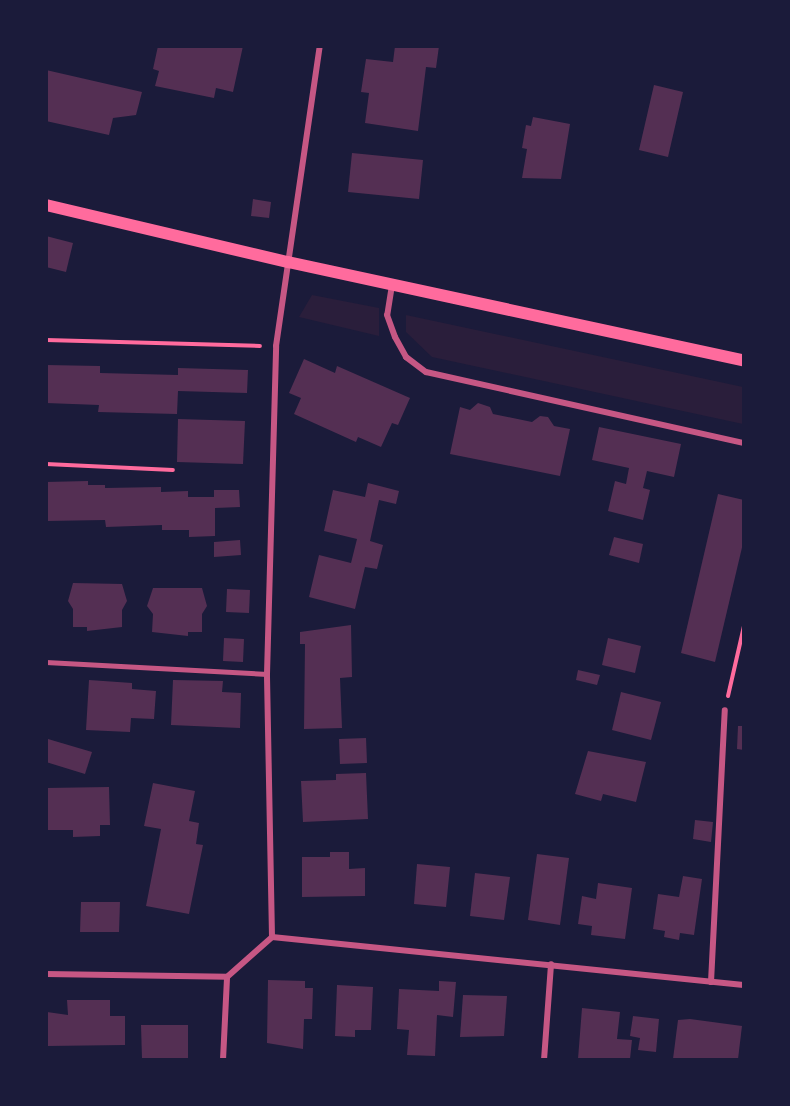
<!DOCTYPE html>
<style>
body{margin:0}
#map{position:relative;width:790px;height:1106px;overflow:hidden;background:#1b1b3a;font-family:"Open Sans",sans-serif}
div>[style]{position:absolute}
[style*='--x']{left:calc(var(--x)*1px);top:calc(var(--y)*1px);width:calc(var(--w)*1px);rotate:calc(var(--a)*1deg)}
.green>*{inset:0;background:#2a1e3b}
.building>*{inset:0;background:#542f53}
.path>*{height:4px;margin:-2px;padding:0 2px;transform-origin:2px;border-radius:2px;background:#ff6b9d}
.service>*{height:4.5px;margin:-2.25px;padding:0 2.25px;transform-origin:2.25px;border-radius:2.25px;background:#c65784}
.minor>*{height:6px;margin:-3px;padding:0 3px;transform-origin:3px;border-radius:3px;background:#c65784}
.secondary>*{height:12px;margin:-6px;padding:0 6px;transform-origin:6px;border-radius:6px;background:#ff6b9d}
span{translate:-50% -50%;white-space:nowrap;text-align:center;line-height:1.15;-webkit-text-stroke:4.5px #1b1b3a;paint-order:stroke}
.frame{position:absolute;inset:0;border:48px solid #1b1b3a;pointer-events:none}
</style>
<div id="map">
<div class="green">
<div style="clip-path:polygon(312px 295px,379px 308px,379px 336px,299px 317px)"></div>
<div style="clip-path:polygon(406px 315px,743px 387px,743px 424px,432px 357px,406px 332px)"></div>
</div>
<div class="building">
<div style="clip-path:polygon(158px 46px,243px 46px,233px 92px,216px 88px,214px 98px,155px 86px,159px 71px,153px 69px)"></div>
<div style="clip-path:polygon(395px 46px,439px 46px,436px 68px,426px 67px,418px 131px,365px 123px,369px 93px,361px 92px,366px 59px,393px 62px)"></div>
<div style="clip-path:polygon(46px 70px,142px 92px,136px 115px,113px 118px,109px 135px,46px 121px)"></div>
<div style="clip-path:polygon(654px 85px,683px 92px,668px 157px,639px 150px)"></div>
<div style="clip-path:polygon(533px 117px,570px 124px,561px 179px,522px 178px,527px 149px,522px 148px,526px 125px,531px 126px)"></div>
<div style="clip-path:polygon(352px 153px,423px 160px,419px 199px,348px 192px)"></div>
<div style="clip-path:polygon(253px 199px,271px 202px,269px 218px,251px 216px)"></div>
<div style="clip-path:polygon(46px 236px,73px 243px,66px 272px,46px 267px)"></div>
<div style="clip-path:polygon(304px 359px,335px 373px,337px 366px,410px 398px,398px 425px,392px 423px,381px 447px,358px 437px,356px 442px,294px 414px,301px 398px,289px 393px)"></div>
<div style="clip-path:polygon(46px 365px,100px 366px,100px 373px,178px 375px,178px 368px,248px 370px,247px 393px,178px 391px,177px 414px,98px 412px,99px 405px,46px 403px)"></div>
<div style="clip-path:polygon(478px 403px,490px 407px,493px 414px,532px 422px,540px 416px,548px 417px,554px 426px,570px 429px,560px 476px,450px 454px,460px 407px,470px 410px)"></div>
<div style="clip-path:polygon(178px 419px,245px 421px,243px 464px,177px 462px)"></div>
<div style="clip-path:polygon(599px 427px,681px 444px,674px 477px,647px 471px,643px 488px,650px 490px,643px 520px,608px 511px,615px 481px,626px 484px,629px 468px,592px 460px)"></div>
<div style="clip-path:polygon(88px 481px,88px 485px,105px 485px,105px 488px,161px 487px,161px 492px,188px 491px,188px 497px,214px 497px,214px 490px,239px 490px,240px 507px,215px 508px,215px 536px,189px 537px,189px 530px,162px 530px,162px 525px,106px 527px,105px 520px,46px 521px,46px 482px)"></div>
<div style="clip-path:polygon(368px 483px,399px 491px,396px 504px,379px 500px,370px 541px,383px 545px,377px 569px,365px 567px,355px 609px,309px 597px,319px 555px,351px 563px,357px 539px,324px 531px,333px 490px,365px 497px)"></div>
<div style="clip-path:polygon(718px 494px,744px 500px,744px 539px,715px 662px,681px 653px)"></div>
<div style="clip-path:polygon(614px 537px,643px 544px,639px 563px,609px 555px)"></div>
<div style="clip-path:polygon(240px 540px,241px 555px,214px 557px,214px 542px)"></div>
<div style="clip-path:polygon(73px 583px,122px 584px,127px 601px,122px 610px,122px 627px,87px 631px,87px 627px,73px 627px,73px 609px,68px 601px)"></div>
<div style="clip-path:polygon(153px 588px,202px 588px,207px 606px,202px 614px,202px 632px,188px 632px,188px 636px,152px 632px,153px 614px,147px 606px)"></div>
<div style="clip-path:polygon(227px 589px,250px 590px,249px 613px,226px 612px)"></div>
<div style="clip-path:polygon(351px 625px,352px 677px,340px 678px,342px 728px,304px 729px,305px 644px,300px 644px,300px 632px)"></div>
<div style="clip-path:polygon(224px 638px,244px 639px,243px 662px,223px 661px)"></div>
<div style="clip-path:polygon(608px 638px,641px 646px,635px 673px,602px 665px)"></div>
<div style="clip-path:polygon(578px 670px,600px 675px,597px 685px,576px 680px)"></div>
<div style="clip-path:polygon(89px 680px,132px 683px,132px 689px,156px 691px,154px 719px,131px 718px,130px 732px,86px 730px)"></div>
<div style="clip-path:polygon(173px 680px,223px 681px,222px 692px,241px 693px,240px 728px,171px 725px)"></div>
<div style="clip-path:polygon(621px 692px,661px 702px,651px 740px,612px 730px)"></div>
<div style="clip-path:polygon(738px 726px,744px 726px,744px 750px,737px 749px)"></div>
<div style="clip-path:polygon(366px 738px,367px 763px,340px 764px,339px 739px)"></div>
<div style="clip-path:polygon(48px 739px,92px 752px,85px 774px,46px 762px)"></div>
<div style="clip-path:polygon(588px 751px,646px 762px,636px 802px,603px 794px,601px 801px,575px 794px)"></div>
<div style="clip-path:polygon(366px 773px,368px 819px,303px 822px,301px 781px,336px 780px,336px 774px)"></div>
<div style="clip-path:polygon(153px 783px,195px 791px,189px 821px,199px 823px,196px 844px,203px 845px,189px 914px,146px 906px,161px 829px,144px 826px)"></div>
<div style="clip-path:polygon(109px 787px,110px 825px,100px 825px,100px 836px,73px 837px,73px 830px,46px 830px,46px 788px)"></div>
<div style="clip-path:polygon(695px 820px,713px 822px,711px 842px,693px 839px)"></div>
<div style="clip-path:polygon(330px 852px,349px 852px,349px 869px,365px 868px,365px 896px,302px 897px,302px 857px,330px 857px)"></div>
<div style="clip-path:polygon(537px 854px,569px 858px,560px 925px,528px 920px)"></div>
<div style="clip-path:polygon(417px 864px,450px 867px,446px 907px,414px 904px)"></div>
<div style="clip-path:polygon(475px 873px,510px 877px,504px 920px,470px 916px)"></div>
<div style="clip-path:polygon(683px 876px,702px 879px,694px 935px,680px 933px,679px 940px,664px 937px,665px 931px,653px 929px,658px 894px,679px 897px)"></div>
<div style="clip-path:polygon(598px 883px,632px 888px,625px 939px,591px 935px,592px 926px,578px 924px,582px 896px,596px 899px)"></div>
<div style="clip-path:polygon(81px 902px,120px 902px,119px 932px,80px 932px)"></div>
<div style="clip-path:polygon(268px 980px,305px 981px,305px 988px,313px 988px,312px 1019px,304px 1019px,303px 1049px,267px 1043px)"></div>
<div style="clip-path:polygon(439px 981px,456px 982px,453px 1017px,437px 1015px,435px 1056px,407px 1055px,409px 1030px,397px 1029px,399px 989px,439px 991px)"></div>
<div style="clip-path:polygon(337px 985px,373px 987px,371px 1030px,355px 1030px,355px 1037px,335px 1036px)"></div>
<div style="clip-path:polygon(463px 995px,507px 996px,504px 1036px,460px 1037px)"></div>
<div style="clip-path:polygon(67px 1000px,110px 1000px,110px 1016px,125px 1016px,125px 1045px,47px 1046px,47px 1012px,68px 1015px)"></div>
<div style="clip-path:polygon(582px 1008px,620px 1012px,617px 1039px,632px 1040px,630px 1059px,578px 1059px)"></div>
<div style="clip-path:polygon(633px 1016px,659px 1019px,656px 1052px,638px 1050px,640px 1038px,630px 1036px)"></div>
<div style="clip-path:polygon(690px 1019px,742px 1026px,738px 1059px,673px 1059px,678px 1020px)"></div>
<div style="clip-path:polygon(141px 1025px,188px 1025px,188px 1059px,142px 1059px)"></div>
</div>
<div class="path">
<div style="--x:46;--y:340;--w:214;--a:1.6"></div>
<div style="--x:46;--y:464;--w:127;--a:2.7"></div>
<div style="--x:728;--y:696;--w:72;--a:-77.1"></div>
</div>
<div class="service">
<div style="--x:46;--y:662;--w:221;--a:3.1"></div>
</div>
<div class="minor">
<div style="--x:392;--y:285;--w:30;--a:99"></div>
<div style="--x:387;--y:315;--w:23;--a:70"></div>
<div style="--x:395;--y:337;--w:23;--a:61"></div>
<div style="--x:406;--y:357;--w:25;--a:37"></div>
<div style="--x:426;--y:372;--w:326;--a:12.6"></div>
<div style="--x:272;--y:937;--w:263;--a:-91.1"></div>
<div style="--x:267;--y:674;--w:328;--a:-88.4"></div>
<div style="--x:276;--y:346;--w:303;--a:-81.7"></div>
<div style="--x:46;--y:974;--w:181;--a:0.9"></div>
<div style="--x:227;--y:977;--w:60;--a:-41.6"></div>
<div style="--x:272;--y:937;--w:474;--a:5.8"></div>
<div style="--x:711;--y:982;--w:272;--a:-87.1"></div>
<div style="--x:223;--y:1060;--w:83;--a:-87.2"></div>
<div style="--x:544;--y:1060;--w:96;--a:-85.8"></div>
</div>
<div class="secondary">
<div style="--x:46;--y:205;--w:249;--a:13.3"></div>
<div style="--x:288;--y:262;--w:467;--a:12.2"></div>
</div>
<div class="frame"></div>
</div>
